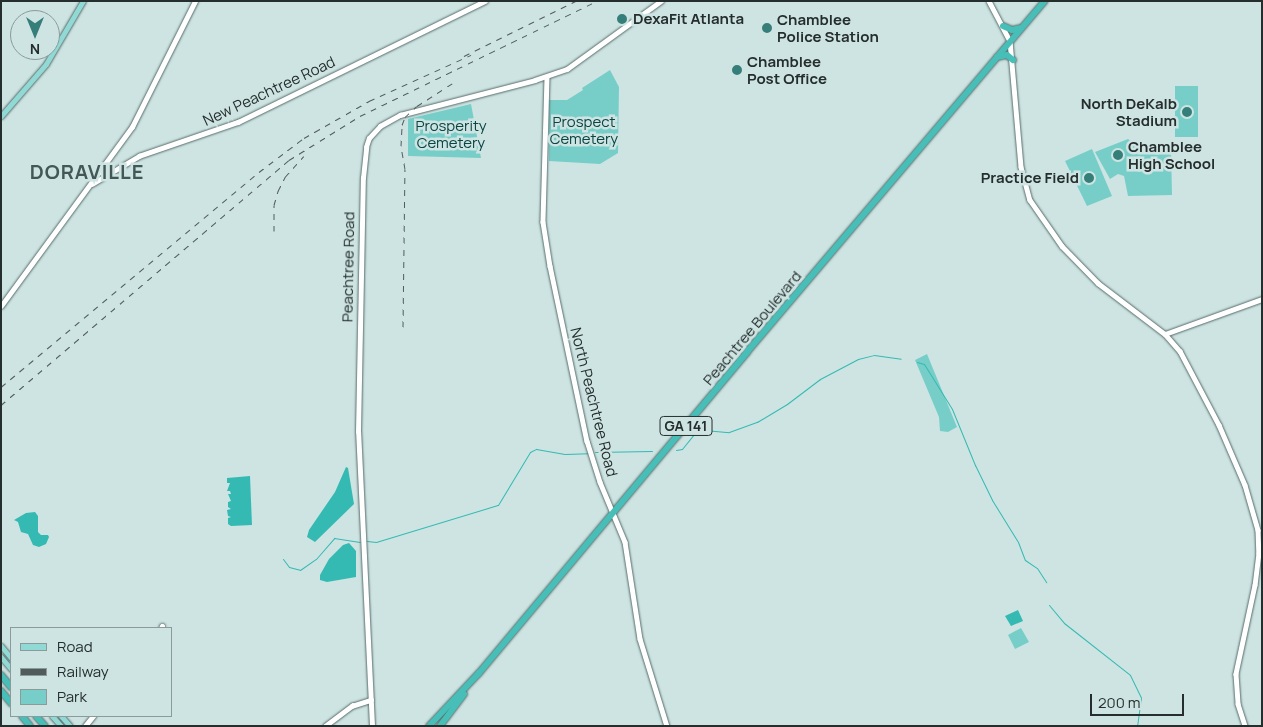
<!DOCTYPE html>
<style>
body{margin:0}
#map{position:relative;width:1263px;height:727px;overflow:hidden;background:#cde4e2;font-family:Manrope,sans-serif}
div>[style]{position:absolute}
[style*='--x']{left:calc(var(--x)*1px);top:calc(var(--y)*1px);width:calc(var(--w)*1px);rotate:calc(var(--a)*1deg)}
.green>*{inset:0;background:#77cec8}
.water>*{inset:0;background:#34bab2}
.stream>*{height:1px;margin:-0.5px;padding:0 0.5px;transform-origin:0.5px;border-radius:0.5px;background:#34bab2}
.roads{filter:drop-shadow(0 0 1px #576c6a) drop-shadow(0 0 1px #576c6a)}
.minor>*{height:4.5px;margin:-2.25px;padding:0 2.25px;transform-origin:2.25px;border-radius:2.25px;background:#fff}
.major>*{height:5px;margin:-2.5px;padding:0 2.5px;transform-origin:2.5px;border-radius:2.5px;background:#91d9d4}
.highway>*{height:6px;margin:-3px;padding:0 3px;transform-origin:3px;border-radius:3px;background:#47bfb8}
.rail>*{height:1px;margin-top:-0.5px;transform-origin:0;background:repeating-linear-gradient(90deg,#505c5b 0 6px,transparent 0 12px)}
.dots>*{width:14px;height:14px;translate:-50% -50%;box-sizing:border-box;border:2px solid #cde4e2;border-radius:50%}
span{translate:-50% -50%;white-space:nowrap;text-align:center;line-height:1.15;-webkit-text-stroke:5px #cde4e2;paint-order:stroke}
.shield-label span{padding:1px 4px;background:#cde4e2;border:1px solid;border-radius:4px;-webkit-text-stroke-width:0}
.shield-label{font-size:14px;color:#252e2d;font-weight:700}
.poi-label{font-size:15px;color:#252e2d;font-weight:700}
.left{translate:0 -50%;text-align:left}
.right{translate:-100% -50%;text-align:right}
.street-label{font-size:15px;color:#252e2d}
.park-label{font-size:15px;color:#0a4542}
.district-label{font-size:20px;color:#435856;font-weight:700;letter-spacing:1px}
.frame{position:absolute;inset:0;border:2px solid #252e2d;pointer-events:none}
.legend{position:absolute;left:10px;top:627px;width:162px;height:90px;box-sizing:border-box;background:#cde4e2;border:1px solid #8a9b9a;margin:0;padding:6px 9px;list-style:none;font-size:15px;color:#252e2d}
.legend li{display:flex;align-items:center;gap:10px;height:25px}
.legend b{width:25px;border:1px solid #8a9b9a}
.north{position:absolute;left:10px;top:10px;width:50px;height:50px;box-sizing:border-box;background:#cde4e2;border:1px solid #8a9b9a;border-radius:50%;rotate:180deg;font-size:14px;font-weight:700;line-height:20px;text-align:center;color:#252e2d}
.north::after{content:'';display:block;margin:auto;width:18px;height:22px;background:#367e79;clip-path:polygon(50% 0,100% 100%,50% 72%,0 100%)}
.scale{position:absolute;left:1090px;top:694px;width:94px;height:22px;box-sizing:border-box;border:2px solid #252e2d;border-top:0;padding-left:6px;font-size:15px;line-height:18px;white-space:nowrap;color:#252e2d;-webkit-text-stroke:4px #cde4e2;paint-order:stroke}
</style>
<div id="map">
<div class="green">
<div style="clip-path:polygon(610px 70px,619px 87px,618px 153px,600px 164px,549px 161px,549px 100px,567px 100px,583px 90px,582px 88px)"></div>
<div style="clip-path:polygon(1175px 86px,1198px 86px,1198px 137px,1175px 137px)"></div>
<div style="clip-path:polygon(471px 104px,481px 158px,408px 156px,408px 119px)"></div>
<div style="clip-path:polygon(1128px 139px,1134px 143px,1154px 144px,1154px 148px,1171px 150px,1172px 195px,1128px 196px,1124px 176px,1118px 174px,1110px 179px,1095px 152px)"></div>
<div style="clip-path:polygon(1092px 149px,1112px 196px,1087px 206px,1065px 161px)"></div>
<div style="clip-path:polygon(927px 354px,957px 427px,948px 432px,940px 431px,939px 417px,915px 360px)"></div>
<div style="clip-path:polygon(1021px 628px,1029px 642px,1015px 649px,1008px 635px)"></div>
</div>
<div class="water">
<div style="clip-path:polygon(346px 467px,348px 468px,354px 504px,315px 542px,307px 537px,309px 530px,335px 492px)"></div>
<div style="clip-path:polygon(250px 476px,252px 525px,231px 526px,228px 524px,228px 518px,231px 517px,228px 516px,227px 510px,231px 509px,228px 507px,228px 502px,231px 501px,228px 494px,231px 494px,230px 491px,227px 491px,230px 483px,227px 483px,227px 478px)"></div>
<div style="clip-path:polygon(35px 512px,38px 516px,38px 532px,41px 535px,48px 535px,49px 537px,46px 544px,39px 547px,33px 545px,28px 534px,21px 532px,18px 522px,14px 520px,26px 513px)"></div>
<div style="clip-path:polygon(349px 543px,356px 551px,356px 577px,327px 582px,320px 580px,320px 575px,329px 559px,343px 545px)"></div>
<div style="clip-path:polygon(1018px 610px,1023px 621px,1011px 626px,1005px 616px)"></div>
</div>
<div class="stream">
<div style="--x:917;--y:362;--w:7;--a:16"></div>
<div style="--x:924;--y:364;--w:53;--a:58.1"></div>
<div style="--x:952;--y:409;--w:61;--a:67.7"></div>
<div style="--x:975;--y:465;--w:39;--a:64"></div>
<div style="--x:992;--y:500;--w:49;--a:58.2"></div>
<div style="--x:1018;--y:542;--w:19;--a:69"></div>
<div style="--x:1025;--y:560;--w:14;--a:34"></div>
<div style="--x:1037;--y:568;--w:17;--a:57"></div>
<div style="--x:676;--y:450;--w:6;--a:-9"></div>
<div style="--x:682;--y:449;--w:21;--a:-51"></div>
<div style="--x:695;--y:433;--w:9;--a:-18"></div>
<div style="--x:704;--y:430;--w:25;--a:5"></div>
<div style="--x:729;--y:432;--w:30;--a:-20"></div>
<div style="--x:757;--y:422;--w:35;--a:-31"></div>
<div style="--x:787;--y:404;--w:41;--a:-37.1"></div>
<div style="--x:820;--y:379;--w:43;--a:-27.8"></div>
<div style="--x:858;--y:359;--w:16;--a:-14"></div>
<div style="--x:874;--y:355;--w:27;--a:8"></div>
<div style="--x:595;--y:452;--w:57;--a:-1"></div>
<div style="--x:367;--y:541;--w:9;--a:6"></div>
<div style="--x:376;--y:542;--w:127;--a:-16.9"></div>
<div style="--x:498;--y:505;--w:62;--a:-58.9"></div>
<div style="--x:530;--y:452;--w:7;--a:-27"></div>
<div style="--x:536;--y:449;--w:29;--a:10"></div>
<div style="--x:565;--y:454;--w:23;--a:-2"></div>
<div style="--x:283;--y:559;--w:10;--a:53"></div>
<div style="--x:289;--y:567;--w:11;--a:15"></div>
<div style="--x:300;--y:570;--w:19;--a:-35"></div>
<div style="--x:316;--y:559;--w:28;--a:-49"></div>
<div style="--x:334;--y:538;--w:26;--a:9"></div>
<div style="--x:1049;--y:605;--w:23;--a:50"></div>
<div style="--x:1064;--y:623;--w:84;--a:38.2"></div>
<div style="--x:1130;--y:675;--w:25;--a:64"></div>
<div style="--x:1141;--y:698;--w:28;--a:98"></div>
</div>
<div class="roads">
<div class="minor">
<div style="--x:989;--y:1;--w:45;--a:62.3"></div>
<div style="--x:1010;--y:41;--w:126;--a:85"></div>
<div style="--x:1021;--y:167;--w:34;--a:75"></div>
<div style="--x:1030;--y:200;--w:56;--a:55.2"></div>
<div style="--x:1062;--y:246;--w:52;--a:45.8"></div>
<div style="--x:1098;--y:283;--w:84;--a:37.3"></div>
<div style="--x:1165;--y:334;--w:23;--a:49"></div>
<div style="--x:1180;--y:351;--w:84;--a:62.2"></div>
<div style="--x:1219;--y:425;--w:65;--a:66.6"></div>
<div style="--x:1245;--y:485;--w:47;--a:73.9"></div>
<div style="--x:1258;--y:530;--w:23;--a:88"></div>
<div style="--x:1259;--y:553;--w:32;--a:97"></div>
<div style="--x:1255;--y:585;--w:91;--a:102.1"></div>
<div style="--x:1236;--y:674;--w:30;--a:86"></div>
<div style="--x:1238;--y:704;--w:23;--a:72"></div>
<div style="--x:547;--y:77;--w:145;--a:91.6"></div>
<div style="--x:543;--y:222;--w:45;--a:81"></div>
<div style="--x:550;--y:266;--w:179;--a:78.1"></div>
<div style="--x:587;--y:441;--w:43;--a:72.4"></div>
<div style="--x:600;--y:482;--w:65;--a:67.4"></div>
<div style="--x:625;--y:542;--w:98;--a:81.2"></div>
<div style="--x:640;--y:639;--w:91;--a:72.8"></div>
<div style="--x:92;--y:184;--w:55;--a:-30.8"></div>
<div style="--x:139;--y:156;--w:105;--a:-19"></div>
<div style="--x:238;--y:122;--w:275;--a:-26.1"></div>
<div style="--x:1;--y:306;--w:222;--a:-53.8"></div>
<div style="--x:132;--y:127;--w:141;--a:-63.4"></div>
<div style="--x:1165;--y:334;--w:103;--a:-19.8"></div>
<div style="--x:161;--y:628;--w:2;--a:-63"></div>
<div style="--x:85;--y:726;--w:13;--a:-51"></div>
<div style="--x:325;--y:726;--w:34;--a:-37"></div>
<div style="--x:352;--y:706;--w:20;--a:-18"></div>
<div style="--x:372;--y:726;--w:294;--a:-92.7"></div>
<div style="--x:358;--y:432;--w:254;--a:-88.9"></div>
<div style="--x:363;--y:178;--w:31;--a:-84"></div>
<div style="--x:366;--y:147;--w:9;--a:-72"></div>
<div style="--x:369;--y:138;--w:16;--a:-47"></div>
<div style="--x:380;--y:126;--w:23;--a:-29"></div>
<div style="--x:400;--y:115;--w:139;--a:-14.5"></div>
<div style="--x:535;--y:80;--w:34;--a:-19"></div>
<div style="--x:567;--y:69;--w:116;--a:-35.9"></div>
</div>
<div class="major">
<div style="--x:1;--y:116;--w:69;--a:-49.1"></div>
<div style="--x:46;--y:64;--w:73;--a:-59.6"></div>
<div style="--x:1;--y:646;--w:16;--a:50"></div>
<div style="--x:1;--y:657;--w:16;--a:50"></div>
<div style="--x:52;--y:716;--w:13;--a:48"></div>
<div style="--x:61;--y:716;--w:13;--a:48"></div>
</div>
<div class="highway">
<div style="--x:1003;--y:26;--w:10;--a:24"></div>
<div style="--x:1012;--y:30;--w:9;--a:-13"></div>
<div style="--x:997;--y:57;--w:10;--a:-11"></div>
<div style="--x:1007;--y:55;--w:8;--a:40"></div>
<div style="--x:1;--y:675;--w:16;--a:50"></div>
<div style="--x:1;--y:691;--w:16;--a:50"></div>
<div style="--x:22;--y:716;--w:13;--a:51"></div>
<div style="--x:36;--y:716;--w:13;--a:48"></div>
<div style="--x:429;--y:726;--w:73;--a:-46.7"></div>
<div style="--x:479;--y:673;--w:418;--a:-50.1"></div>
<div style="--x:747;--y:352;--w:460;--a:-49.7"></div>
<div style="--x:440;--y:726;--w:40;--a:-53"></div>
</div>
</div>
<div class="rail">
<div style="--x:464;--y:56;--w:125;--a:-26.2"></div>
<div style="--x:274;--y:231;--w:26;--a:-90"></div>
<div style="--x:274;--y:205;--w:15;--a:-74"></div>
<div style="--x:278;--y:191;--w:16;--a:-63"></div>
<div style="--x:285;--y:177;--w:28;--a:-48"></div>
<div style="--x:403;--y:327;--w:158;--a:-89.3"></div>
<div style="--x:405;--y:169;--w:23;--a:-100"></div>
<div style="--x:401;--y:146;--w:21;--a:-87"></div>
<div style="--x:402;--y:125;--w:9;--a:-69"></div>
<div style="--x:405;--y:117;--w:16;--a:-43"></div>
<div style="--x:417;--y:106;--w:46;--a:-32.7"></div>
<div style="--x:1;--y:387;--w:336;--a:-39.8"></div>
<div style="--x:259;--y:172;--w:56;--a:-37.1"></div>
<div style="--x:304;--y:138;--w:75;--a:-29.6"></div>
<div style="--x:369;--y:101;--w:112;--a:-24.3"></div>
<div style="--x:1;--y:405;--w:378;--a:-40.4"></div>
<div style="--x:289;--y:160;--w:84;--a:-31.8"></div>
<div style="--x:360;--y:116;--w:263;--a:-25.9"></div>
</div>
<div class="dots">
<div style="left:622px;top:19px;background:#367e79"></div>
<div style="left:767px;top:28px;background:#367e79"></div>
<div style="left:737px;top:70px;background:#367e79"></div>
<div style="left:1187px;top:112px;background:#367e79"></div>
<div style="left:1118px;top:155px;background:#367e79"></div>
<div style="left:1089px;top:178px;background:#367e79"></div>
</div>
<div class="shield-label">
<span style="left:686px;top:426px">GA 141</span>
</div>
<div class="poi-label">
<span class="left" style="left:633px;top:19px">DexaFit Atlanta</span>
<span class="left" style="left:777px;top:28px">Chamblee<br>Police Station</span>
<span class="left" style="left:747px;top:70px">Chamblee<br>Post Office</span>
<span class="right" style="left:1177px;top:112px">North DeKalb<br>Stadium</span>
<span class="left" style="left:1128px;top:155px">Chamblee<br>High School</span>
<span class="right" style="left:1079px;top:178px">Practice Field</span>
</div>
<div class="street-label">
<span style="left:269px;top:91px;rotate:-25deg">New Peachtree Road</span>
<span style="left:348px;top:267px;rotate:-89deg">Peachtree Road</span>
<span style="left:752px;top:328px;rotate:-50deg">Peachtree Boulevard</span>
<span style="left:594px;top:402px;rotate:76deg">North Peachtree Road</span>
</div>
<div class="park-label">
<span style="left:584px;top:130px">Prospect<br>Cemetery</span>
<span style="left:451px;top:134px">Prosperity<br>Cemetery</span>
</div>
<div class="district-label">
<span style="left:87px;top:171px">DORAVILLE</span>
</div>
<div class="frame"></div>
<ul class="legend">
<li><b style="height:6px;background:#91d9d4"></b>Road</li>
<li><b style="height:6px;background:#505c5b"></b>Railway</li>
<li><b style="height:14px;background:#77cec8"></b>Park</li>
</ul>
<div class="north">N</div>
<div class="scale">200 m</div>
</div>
